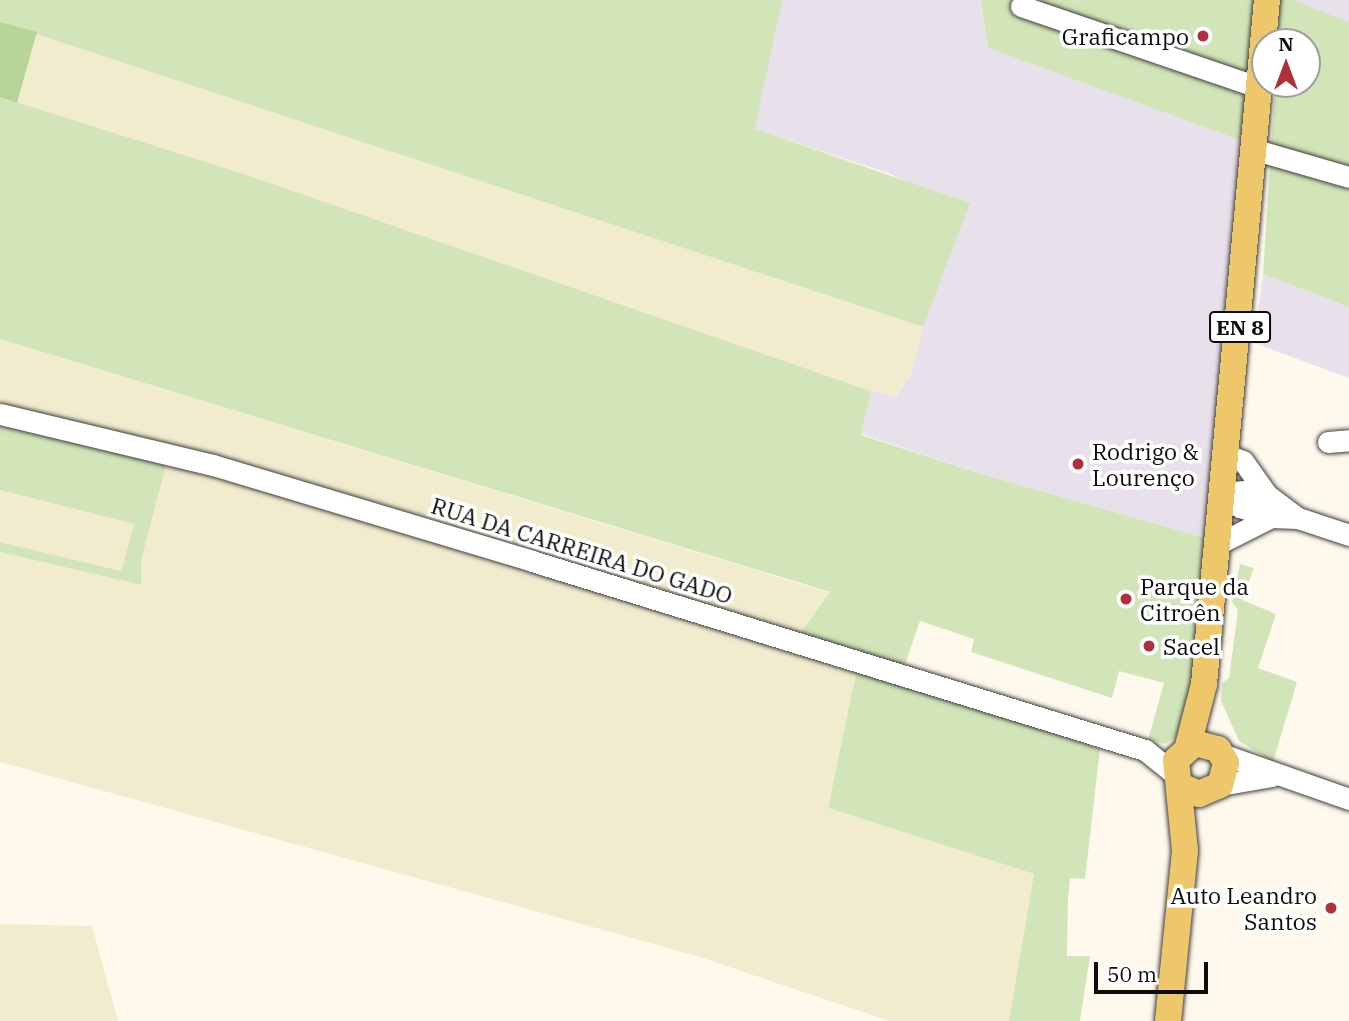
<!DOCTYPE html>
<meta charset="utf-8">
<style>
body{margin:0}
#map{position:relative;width:1349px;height:1021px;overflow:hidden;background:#fef9ec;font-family:"IBM Plex Serif",serif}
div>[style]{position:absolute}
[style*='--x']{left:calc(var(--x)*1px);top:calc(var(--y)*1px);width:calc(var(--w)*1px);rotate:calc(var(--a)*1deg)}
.industrial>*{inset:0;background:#e8e0ea}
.farmland>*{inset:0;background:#f1ecce}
.green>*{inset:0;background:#d2e5b8}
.forest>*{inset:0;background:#b7d499}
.roads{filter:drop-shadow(0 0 2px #3f3f3f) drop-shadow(0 0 2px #3f3f3f)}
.minor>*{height:21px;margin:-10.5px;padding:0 10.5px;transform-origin:10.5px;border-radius:10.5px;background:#fff}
.major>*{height:26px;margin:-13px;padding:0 13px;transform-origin:13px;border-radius:13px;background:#eec76b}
.dots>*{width:19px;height:19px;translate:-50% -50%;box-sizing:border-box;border:4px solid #fff;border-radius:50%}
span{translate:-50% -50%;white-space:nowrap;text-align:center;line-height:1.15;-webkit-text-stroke:7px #fff;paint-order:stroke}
.shield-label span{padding:2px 5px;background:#fff;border:2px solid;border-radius:5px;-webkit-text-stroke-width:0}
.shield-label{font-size:21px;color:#0c0c0c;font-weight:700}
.poi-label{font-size:23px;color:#0c0c0c}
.right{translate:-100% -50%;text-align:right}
.left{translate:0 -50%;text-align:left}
.street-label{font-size:23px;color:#0c0c0c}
.north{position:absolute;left:1251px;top:28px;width:70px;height:70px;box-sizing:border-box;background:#fff;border:2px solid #9e9e9e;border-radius:50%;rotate:0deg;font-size:19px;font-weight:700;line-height:28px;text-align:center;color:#0c0c0c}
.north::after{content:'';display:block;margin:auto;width:24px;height:32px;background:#b12f3c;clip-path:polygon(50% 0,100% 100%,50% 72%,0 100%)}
.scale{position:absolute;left:1094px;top:962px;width:114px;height:32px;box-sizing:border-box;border:4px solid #0c0c0c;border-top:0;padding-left:9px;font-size:21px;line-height:24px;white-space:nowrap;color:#0c0c0c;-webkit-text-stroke:5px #fff;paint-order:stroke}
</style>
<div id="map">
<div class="industrial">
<div style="clip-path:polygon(668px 0,981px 0,988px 48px,1242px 141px,1212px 540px,988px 476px,861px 434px,871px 391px,896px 397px,910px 375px,931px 296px,918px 186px,888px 173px,650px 95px)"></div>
<div style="clip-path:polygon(1294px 0,1349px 0,1349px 22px)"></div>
<div style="clip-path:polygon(1263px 274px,1349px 307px,1349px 378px,1254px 343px)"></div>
</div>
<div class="farmland">
<div style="clip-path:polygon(37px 32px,923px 327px,910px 375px,896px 397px,871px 391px,244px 174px,17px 103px)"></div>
<div style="clip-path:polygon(0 339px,830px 593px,797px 638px,857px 668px,828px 808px,1034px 874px,1009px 1021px,889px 1021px,697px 956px,0 762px,0 552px,141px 585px,141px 561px,169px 455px,0 414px)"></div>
<div style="clip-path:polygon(0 490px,134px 524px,121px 571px,0 542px)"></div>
<div style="clip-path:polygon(0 924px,92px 926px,118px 1021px,0 1021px)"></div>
</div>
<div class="green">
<div style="clip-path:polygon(0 0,782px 0,755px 129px,970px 203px,923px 327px,0 22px)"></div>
<div style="clip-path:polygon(981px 0,1256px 0,1242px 141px,988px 48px)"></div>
<div style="clip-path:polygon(1280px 0,1294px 0,1349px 22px,1349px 307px,1263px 274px,1275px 84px,1307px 84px,1307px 42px,1277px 42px)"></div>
<div style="clip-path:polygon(0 97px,244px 174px,871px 391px,861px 435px,988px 476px,1212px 540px,1200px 653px,1181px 734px,1165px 744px,1148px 740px,1164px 683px,1119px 671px,1112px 698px,971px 652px,974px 639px,920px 621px,904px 667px,797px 638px,830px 592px,0 339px)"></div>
<div style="clip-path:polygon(0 414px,169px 455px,141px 561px,141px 585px,0 552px,0 542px,121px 571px,134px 524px,0 490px)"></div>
<div style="clip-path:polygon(1240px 564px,1254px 568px,1242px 600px,1276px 614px,1258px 668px,1297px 682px,1273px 762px,1239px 741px,1221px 701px,1222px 683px,1229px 678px,1238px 610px,1232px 602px)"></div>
<div style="clip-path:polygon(857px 668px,1100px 749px,1085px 879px,1070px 878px,1068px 899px,1067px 956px,1090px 956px,1080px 1021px,1009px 1021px,1034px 874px,828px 808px)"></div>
</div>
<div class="forest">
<div style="clip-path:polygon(0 22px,37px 32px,17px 103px,0 97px)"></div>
</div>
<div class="roads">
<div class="minor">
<div style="--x:1021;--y:6;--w:254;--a:18.9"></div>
<div style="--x:1256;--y:150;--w:97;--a:16.2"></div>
<div style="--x:0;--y:414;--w:219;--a:13.5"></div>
<div style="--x:213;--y:465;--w:333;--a:16.7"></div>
<div style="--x:532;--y:561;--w:641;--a:17.14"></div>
<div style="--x:1145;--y:750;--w:40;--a:39"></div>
<div style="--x:1328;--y:442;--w:21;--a:-5"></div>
<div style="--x:1227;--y:455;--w:17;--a:21"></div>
<div style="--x:1243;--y:461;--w:42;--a:54.8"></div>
<div style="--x:1222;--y:493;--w:23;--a:-5"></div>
<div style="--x:1245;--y:491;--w:22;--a:10"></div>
<div style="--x:1267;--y:495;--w:39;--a:37"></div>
<div style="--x:1298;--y:518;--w:54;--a:18.4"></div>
<div style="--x:1222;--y:493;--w:23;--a:38"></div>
<div style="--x:1240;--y:507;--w:33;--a:18"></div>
<div style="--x:1271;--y:517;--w:27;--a:2"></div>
<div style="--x:1216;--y:545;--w:62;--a:-27"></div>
<div style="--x:1224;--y:755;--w:133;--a:19.4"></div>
<div style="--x:1220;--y:785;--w:53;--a:-9.8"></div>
</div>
<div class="major">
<div style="--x:1188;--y:746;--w:64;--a:-75.5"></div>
<div style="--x:1204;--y:684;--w:687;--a:-84.74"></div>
<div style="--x:1168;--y:1021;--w:171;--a:-84.3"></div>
<div style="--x:1185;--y:851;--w:91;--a:-95.6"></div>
<div style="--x:1176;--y:760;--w:25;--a:-42"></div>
<div style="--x:1195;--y:743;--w:24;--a:15"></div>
<div style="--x:1218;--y:749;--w:16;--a:60"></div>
<div style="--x:1226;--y:763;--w:23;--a:105"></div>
<div style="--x:1220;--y:785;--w:23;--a:157"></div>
<div style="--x:1199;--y:794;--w:20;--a:-156"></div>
</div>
</div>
<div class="dots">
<div style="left:1203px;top:36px;background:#b12f3c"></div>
<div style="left:1078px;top:464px;background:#b12f3c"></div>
<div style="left:1126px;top:599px;background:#b12f3c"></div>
<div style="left:1149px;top:646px;background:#b12f3c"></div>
<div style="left:1331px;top:908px;background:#b12f3c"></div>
</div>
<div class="shield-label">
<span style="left:1240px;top:327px">EN 8</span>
</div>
<div class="poi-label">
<span class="right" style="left:1189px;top:36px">Graficampo</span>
<span class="left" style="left:1092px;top:464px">Rodrigo &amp;<br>Lourenço</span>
<span class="left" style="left:1140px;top:599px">Parque da<br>Citroên</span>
<span class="left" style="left:1163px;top:646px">Sacel</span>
<span class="right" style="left:1317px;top:908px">Auto Leandro<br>Santos</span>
</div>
<div class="street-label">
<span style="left:582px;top:550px;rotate:17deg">RUA DA CARREIRA DO GADO</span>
</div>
<div class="north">N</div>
<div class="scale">50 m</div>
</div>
